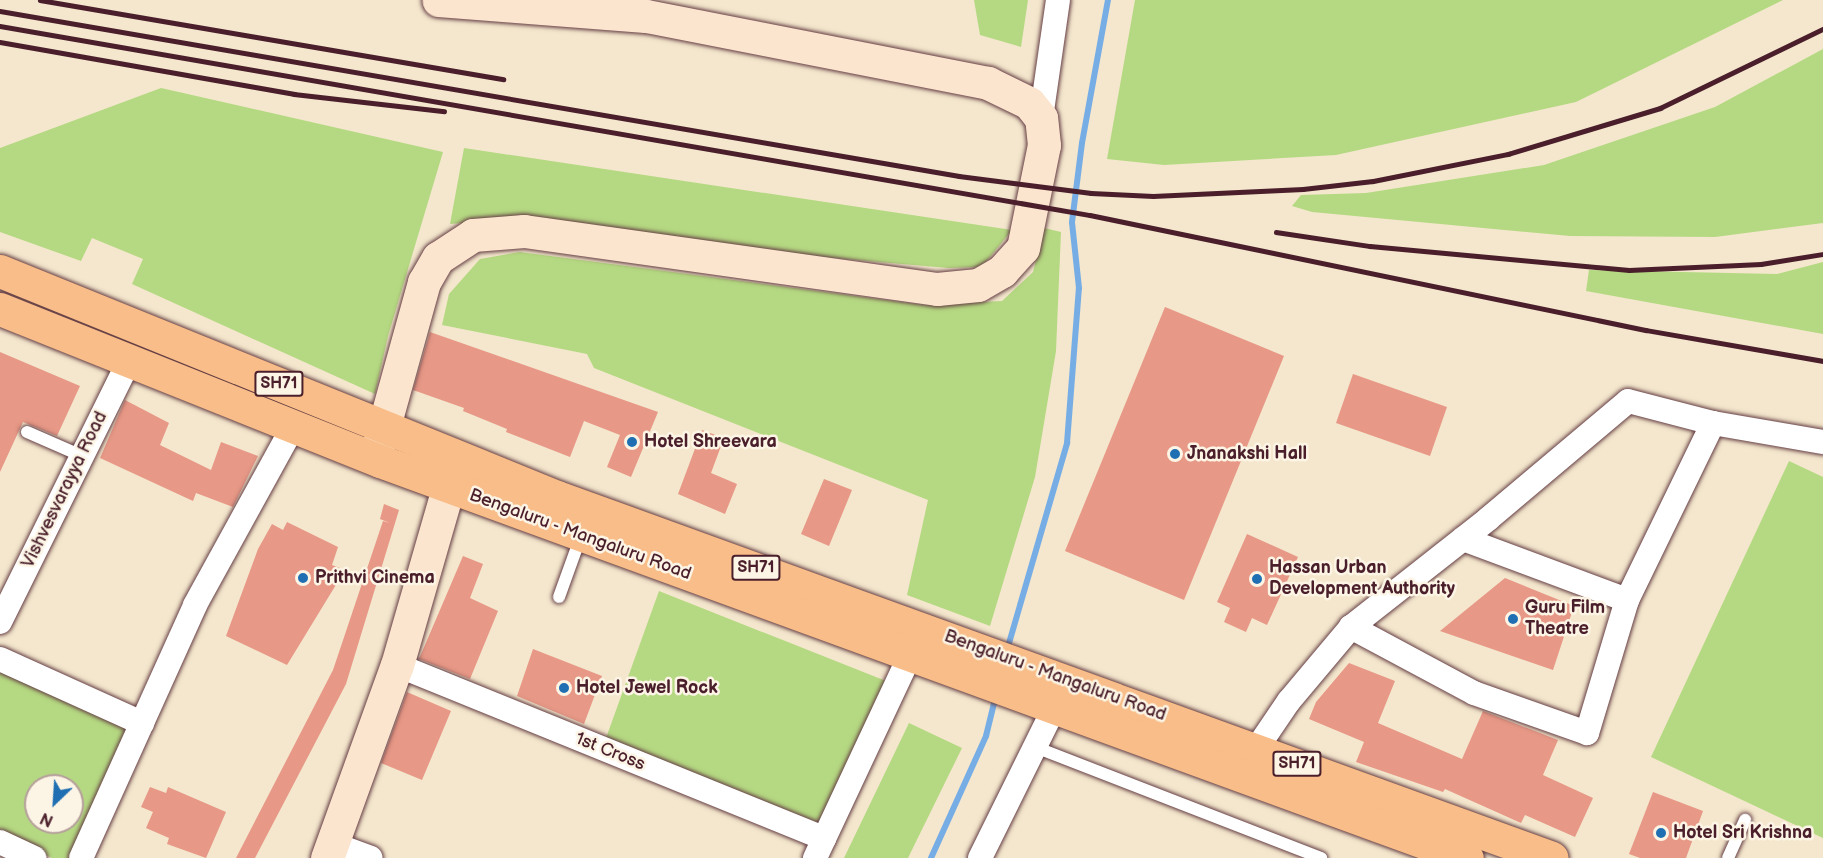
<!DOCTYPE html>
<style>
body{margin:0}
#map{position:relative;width:1823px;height:858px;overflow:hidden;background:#f4e7cd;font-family:"Balsamiq Sans",sans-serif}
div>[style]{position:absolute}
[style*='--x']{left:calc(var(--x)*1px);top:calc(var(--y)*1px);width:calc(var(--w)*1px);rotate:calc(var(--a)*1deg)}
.green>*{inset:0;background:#b5d982}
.stream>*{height:6px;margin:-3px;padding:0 3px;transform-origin:3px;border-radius:3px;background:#77ade5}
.building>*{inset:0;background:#e79886}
.roads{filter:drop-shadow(0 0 2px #643d43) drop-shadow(0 0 2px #643d43)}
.lane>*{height:12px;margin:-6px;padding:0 6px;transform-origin:6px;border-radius:6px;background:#fff}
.street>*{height:24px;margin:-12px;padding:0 12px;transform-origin:12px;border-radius:12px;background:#fff}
.secondary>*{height:33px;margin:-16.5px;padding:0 16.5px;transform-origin:16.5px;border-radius:16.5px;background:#fce5cf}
.primary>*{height:33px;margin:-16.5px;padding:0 16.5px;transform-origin:16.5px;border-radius:16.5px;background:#f8bd88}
.rail>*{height:4.5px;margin:-2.25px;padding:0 2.25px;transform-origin:2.25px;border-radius:2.25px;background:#4a1f2b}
.dots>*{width:16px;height:16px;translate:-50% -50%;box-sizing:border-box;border:3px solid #fcf5e5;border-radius:50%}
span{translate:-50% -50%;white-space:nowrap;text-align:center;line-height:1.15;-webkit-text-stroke:5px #fcf5e5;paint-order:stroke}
.shield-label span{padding:2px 4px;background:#fcf5e5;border:2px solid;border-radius:4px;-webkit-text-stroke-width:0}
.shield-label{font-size:16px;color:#4a1f2b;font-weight:700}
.poi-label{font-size:18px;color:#4a1f2b;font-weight:700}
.left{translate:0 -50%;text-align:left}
.street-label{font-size:18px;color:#4a1f2b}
.north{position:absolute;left:24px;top:774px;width:60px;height:60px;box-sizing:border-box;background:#fcf5e5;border:2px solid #b59f9b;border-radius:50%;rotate:205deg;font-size:16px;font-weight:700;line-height:24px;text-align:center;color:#4a1f2b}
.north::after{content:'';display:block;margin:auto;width:21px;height:27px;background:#1f6fb2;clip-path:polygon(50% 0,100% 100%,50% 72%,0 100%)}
</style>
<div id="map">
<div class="green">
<div style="clip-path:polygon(974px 0,1028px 0,1021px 47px,980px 35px)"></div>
<div style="clip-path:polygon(1135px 0,1783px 0,1576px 102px,1336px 155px,1164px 165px,1107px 159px)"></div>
<div style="clip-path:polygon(1823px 49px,1823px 223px,1715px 237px,1570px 236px,1312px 212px,1292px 206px,1301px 195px,1366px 193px,1544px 165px,1715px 107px)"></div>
<div style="clip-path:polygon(161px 88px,443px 152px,388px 336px,375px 394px,132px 284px,143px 259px,92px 238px,81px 261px,0 232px,0 148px)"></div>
<div style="clip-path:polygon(464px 148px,1012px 230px,982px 267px,948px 268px,821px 257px,521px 218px,450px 224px)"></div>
<div style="clip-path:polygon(1044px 228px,1061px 232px,1056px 351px,1035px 477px,990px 626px,907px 595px,928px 500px,594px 368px,587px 354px,442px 325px,449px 294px,480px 259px,520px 252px,924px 305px,1002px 301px,1033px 272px)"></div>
<div style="clip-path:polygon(1823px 262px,1823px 334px,1586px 291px,1589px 270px,1777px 274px)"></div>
<div style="clip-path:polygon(1789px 461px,1823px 477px,1823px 838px,1651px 757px)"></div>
<div style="clip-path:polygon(659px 591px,886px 681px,819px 823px,606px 738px)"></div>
<div style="clip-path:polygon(evenodd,0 665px,132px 725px,72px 858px,52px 858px,0 834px,0 665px,36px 786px,72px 786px,72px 822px,36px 822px,36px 786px)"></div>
<div style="clip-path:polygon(909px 723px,962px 748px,908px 858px,844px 858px)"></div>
</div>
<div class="stream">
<div style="--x:1007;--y:650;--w:216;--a:-73.8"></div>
<div style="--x:1067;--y:443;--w:155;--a:-85.6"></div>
<div style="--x:1079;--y:288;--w:66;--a:-96.1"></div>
<div style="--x:1072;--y:222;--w:80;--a:-82.8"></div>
<div style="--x:1082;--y:143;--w:145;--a:-79.7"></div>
<div style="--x:931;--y:858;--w:134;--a:-65.7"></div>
<div style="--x:986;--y:736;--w:42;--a:-76.3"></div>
</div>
<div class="building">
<div style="clip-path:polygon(1165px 307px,1284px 356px,1184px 600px,1065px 551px)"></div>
<div style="clip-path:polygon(430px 332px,658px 412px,631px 477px,607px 467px,620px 435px,584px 421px,570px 457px,506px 432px,507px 429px,463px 411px,464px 408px,413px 390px)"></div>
<div style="clip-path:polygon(0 352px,80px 386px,57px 436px,23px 422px,0 472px)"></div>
<div style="clip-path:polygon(1353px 374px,1447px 407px,1430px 456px,1336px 423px)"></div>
<div style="clip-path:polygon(125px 400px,169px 423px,160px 445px,211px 470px,221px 442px,258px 456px,233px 507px,196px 493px,193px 501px,100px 458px)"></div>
<div style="clip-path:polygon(702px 430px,724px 438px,711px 473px,737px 484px,725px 514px,678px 494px)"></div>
<div style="clip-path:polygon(824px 479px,852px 490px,829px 546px,801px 534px)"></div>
<div style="clip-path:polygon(384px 504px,399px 510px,346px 684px,255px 858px,236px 858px,333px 670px,383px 521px,390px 523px,380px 519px)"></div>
<div style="clip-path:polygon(287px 522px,338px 547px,332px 565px,345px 570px,287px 665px,226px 636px,258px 549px,272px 524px,283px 530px)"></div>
<div style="clip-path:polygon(1247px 534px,1298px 557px,1267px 625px,1252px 618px,1246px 632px,1224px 622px,1230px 608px,1217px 602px)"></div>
<div style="clip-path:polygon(463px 556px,483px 564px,470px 598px,498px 611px,470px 679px,419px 659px)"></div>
<div style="clip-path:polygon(1505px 578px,1574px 606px,1553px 670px,1440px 631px)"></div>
<div style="clip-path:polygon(533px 649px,602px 676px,584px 724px,517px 696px)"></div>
<div style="clip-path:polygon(1349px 663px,1395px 681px,1378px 723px,1462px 759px,1483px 711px,1558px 740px,1543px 775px,1593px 798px,1575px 837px,1525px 815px,1521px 823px,1445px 789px,1443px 792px,1356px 762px,1364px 742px,1309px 719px,1316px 702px)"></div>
<div style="clip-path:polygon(407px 692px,451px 711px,422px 780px,381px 763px)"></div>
<div style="clip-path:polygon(150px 787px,166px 793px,168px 787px,226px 812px,206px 858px,167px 844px,169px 838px,146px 828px,153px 812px,141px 807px)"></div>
<div style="clip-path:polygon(1653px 792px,1703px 811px,1686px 858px,1640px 858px,1629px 854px)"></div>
</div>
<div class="roads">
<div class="lane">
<div style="--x:27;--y:432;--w:60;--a:23.6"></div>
<div style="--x:559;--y:597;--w:65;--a:-70.2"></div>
<div style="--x:1035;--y:747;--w:307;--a:21.2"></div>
<div style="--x:1728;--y:858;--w:42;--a:-65.9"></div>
</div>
<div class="street">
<div style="--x:1041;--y:118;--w:119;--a:-81.8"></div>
<div style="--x:1713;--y:423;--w:112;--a:9.8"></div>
<div style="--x:1463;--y:539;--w:175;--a:20.4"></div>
<div style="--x:0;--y:622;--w:293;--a:-63.7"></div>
<div style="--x:0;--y:659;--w:156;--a:24.3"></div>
<div style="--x:397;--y:665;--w:461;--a:22.1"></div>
<div style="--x:1257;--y:748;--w:57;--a:-55.8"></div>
<div style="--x:1289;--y:701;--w:97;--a:-50"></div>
<div style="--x:1351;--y:627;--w:174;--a:-38.2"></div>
<div style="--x:1488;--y:519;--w:183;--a:-40.1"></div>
<div style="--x:1628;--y:401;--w:88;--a:14.5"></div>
<div style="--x:1713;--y:423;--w:197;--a:115.9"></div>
<div style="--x:1627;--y:600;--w:139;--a:106.7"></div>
<div style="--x:1587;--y:733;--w:120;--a:-160.5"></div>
<div style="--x:1474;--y:693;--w:140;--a:-151.8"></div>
<div style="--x:0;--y:842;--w:38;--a:25"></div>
<div style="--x:333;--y:844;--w:40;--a:20.2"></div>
<div style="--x:81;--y:858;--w:277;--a:-65.7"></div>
<div style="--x:195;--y:605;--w:203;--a:-61.2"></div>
<div style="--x:815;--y:858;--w:224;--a:-64.9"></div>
<div style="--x:980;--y:858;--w:169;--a:-63.7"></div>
</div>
<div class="secondary">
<div style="--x:376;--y:455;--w:180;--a:-74.5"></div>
<div style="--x:424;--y:282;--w:28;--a:-60"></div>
<div style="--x:438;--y:258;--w:42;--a:-33.3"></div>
<div style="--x:473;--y:235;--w:51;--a:-4.5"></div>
<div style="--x:524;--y:231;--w:417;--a:8"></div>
<div style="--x:937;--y:289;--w:41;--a:-5.6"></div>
<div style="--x:978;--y:285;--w:28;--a:-30"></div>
<div style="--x:1002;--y:271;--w:31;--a:-48"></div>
<div style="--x:1023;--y:248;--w:105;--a:-78.5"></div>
<div style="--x:1044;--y:145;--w:27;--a:-96"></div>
<div style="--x:1041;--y:118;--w:19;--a:-129"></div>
<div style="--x:1029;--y:103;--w:46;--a:-154"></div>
<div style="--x:988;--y:83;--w:349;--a:-168.9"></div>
<div style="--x:645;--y:16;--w:207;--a:-175.6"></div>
<div style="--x:327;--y:858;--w:205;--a:-70.1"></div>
<div style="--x:397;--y:665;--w:213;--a:-73.9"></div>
</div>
<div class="primary">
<div style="--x:0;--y:271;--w:601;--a:22.08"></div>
<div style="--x:557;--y:497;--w:1058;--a:19.94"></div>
<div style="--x:0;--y:309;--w:409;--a:21.8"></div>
<div style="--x:380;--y:461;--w:1157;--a:20.06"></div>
</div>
</div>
<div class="rail">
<div style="--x:40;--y:0;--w:470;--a:9.7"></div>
<div style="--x:0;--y:11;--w:973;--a:9.76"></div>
<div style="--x:959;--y:176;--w:133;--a:7.3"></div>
<div style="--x:1091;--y:193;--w:62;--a:2.8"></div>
<div style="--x:1153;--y:196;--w:150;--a:-2.7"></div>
<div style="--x:1303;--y:189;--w:70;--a:-6.5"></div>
<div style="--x:1373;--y:181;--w:138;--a:-11.3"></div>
<div style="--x:1508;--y:154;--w:159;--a:-16.8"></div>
<div style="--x:1660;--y:108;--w:181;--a:-25.9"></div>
<div style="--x:0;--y:26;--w:1106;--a:9.84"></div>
<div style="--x:1090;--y:215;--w:568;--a:11.69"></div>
<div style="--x:1646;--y:330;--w:180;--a:9.9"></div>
<div style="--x:0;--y:42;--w:299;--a:10"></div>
<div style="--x:294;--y:94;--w:151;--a:6.5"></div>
<div style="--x:1276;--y:232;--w:95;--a:8.5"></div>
<div style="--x:1370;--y:246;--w:260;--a:5.3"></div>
<div style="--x:1629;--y:270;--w:132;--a:-2.6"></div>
<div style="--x:1761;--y:264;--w:63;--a:-9.2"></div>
</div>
<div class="dots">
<div style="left:632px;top:442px;background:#1f6fb2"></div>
<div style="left:1175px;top:454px;background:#1f6fb2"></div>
<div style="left:303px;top:578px;background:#1f6fb2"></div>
<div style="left:1257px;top:579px;background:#1f6fb2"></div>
<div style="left:1513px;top:619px;background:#1f6fb2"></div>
<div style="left:564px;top:688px;background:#1f6fb2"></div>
<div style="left:1661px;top:833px;background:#1f6fb2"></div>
</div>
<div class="shield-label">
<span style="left:279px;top:384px">SH71</span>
<span style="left:756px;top:568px">SH71</span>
<span style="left:1297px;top:764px">SH71</span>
</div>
<div class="poi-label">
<span class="left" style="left:644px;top:442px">Hotel Shreevara</span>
<span class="left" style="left:1187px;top:454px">Jnanakshi Hall</span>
<span class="left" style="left:1269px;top:579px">Hassan Urban<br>Development Authority</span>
<span class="left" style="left:315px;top:578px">Prithvi Cinema</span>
<span class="left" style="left:1525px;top:619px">Guru Film<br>Theatre</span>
<span class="left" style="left:576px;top:688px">Hotel Jewel Rock</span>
<span class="left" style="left:1673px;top:833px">Hotel Sri Krishna</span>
</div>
<div class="street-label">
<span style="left:65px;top:490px;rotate:-64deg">Vishvesvarayya Road</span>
<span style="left:580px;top:535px;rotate:20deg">Bengaluru - Mangaluru Road</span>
<span style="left:1055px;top:676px;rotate:20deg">Bengaluru - Mangaluru Road</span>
<span style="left:610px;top:752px;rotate:22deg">1st Cross</span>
</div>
<div class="north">N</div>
</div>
